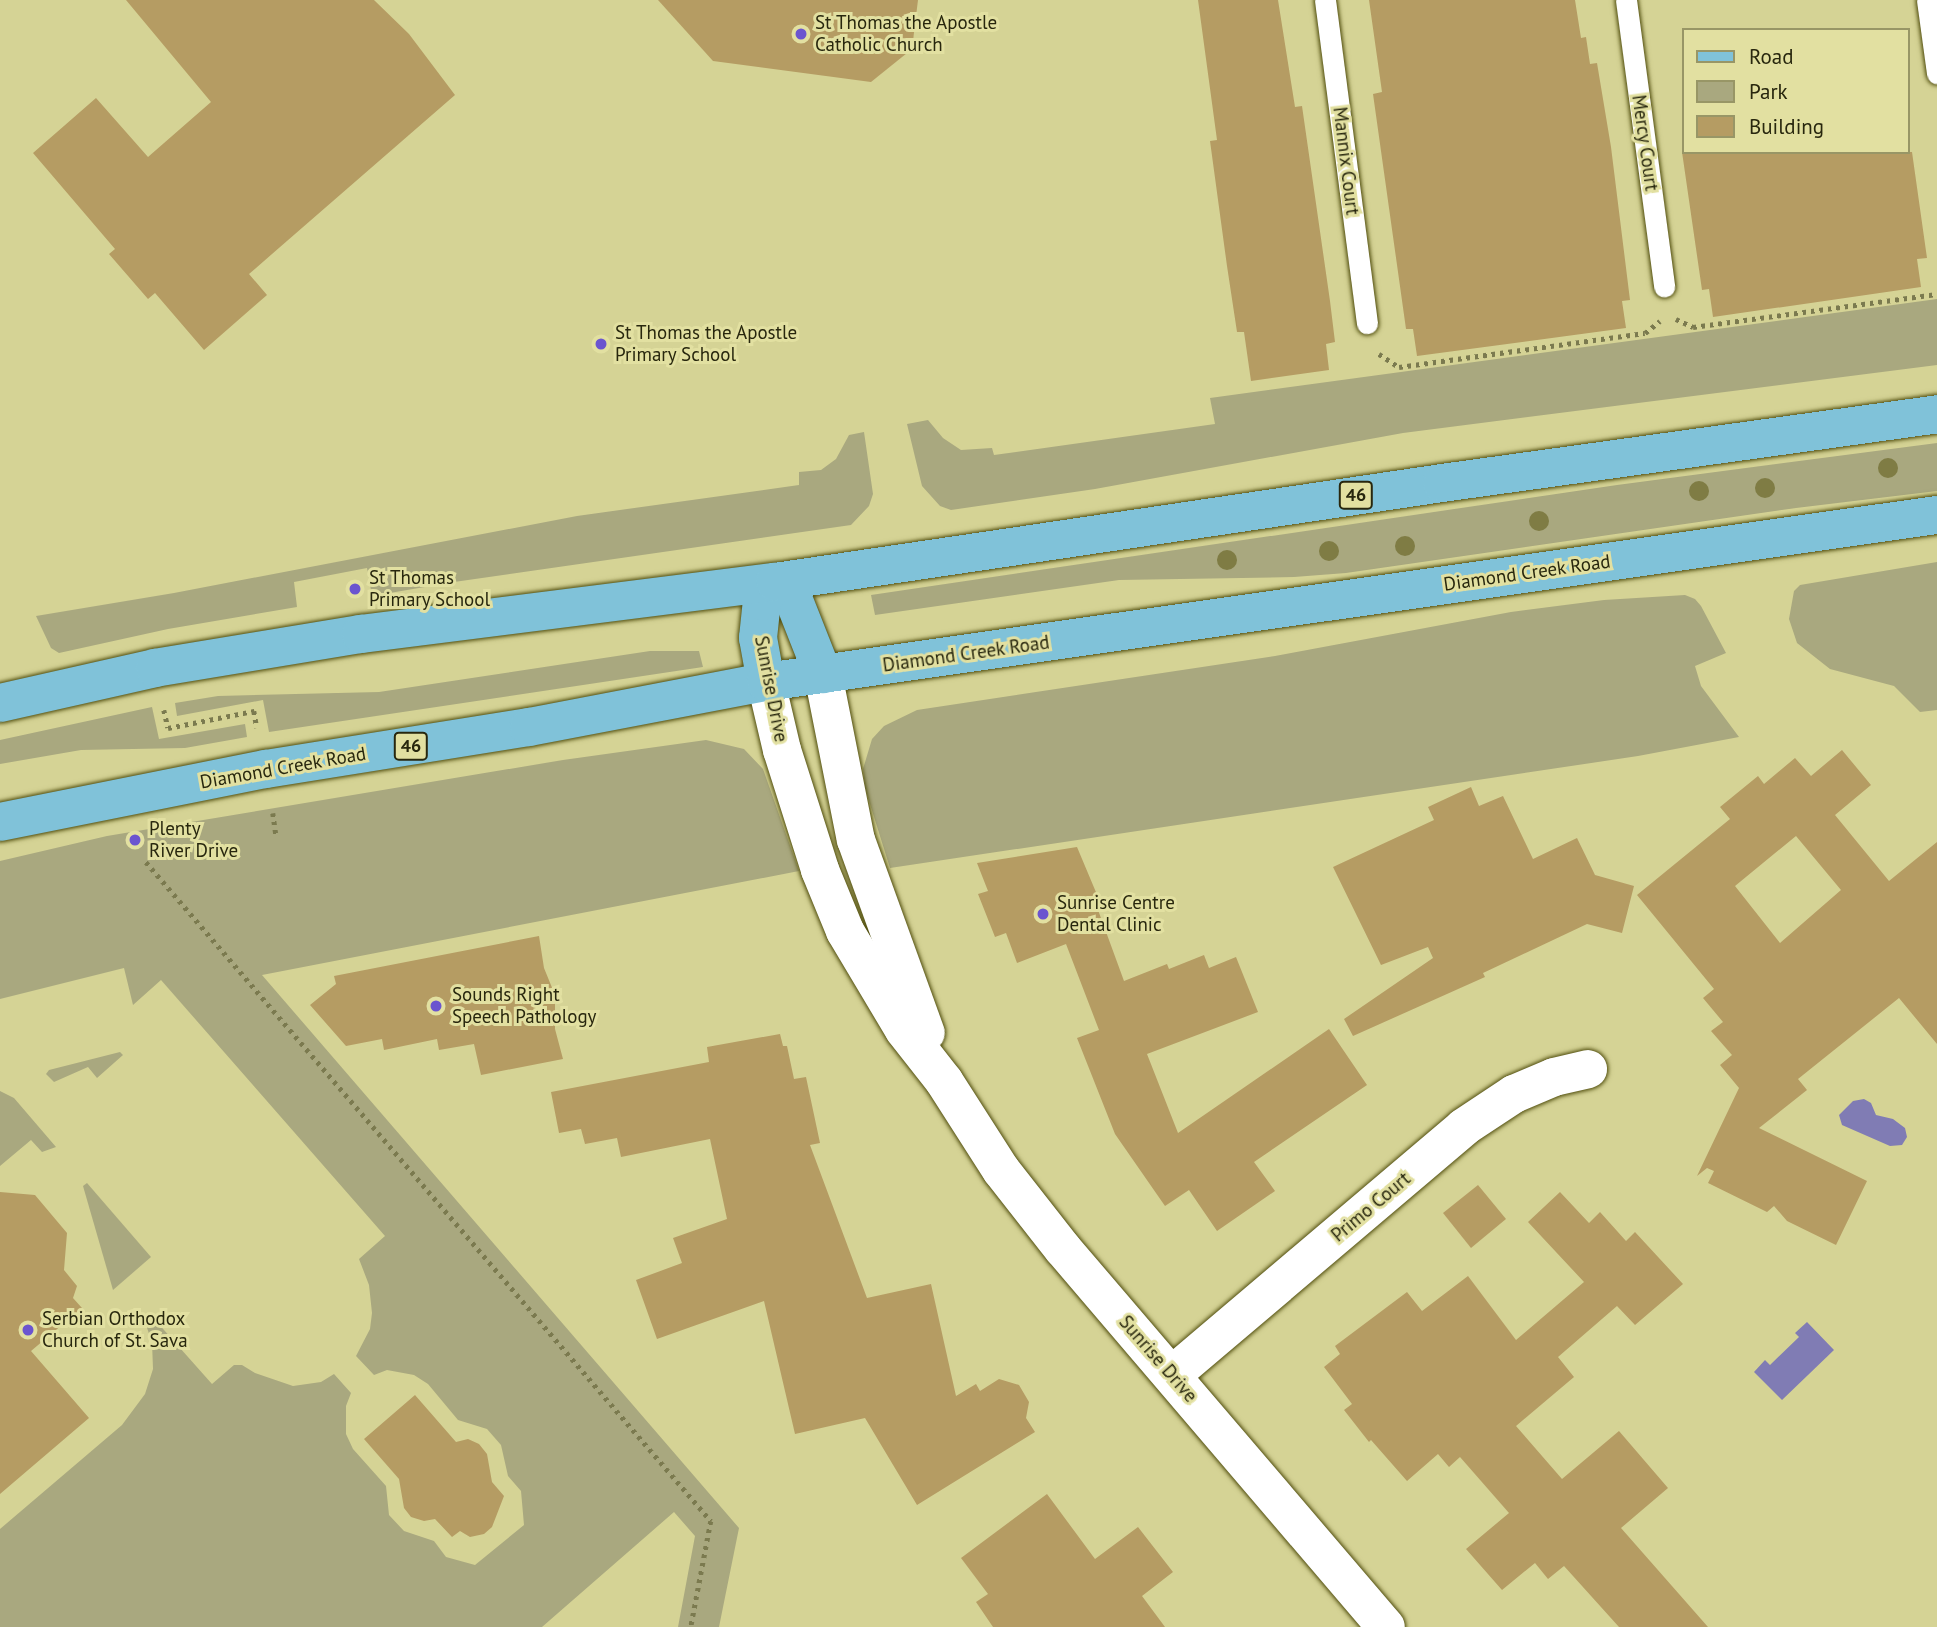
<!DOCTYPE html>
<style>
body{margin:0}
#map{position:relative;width:1937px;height:1627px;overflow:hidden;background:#d5d395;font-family:"PT Sans",sans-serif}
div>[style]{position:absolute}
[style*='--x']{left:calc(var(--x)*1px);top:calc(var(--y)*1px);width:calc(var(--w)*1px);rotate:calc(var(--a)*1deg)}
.green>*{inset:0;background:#a9a87f}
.water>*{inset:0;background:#807cb4}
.building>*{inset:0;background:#b59c63}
.path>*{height:4.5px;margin-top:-2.25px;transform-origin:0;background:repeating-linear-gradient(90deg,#7b7a4f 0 3.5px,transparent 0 8.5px)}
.roads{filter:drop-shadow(0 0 2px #514e0e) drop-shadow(0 0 2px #514e0e)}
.service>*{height:21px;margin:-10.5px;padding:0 10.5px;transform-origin:10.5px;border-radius:10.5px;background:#fff}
.minor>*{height:38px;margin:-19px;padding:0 19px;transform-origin:19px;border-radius:19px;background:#fff}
.primary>*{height:38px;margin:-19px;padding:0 19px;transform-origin:19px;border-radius:19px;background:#80c2d9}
.trees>*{width:20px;height:20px;margin:-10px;border-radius:50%;background:#7f7c44}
.dots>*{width:19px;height:19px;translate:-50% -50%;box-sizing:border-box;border:4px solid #e2e0a1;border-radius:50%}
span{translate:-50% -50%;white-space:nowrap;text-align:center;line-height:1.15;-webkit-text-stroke:6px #e2e0a1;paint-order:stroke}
.shield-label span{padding:2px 5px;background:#e2e0a1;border:2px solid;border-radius:5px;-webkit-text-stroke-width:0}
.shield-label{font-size:18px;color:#28270e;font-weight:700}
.poi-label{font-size:19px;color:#28270e}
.left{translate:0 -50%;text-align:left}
.street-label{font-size:19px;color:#28270e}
.legend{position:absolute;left:1682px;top:28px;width:228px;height:126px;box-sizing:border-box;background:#e2e0a1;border:2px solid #989666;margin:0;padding:9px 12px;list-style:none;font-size:21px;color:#28270e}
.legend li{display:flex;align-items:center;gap:14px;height:35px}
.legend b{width:35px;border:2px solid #989666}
</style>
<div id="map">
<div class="green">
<div style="clip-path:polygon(1937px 299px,1937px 365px,1403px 433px,1095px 489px,951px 510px,940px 506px,922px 486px,907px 424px,928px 420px,943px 438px,961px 450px,992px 448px,994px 455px,1215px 424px,1210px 398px)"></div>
<div style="clip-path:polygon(864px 432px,873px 494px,869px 506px,851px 525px,454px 582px,372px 596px,367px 568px,294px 582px,297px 607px,168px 629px,59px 653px,51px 648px,36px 616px,174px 593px,577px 516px,799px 485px,799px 472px,821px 470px,836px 459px,849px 435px)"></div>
<div style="clip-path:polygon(1937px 443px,1937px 491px,1796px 508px,1346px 573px,1294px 577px,1119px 580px,875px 615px,871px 595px,1617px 485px)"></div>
<div style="clip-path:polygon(1937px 562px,1937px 710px,1920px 712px,1894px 686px,1830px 669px,1797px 643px,1789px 619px,1794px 591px,1800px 585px)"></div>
<div style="clip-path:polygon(1685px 595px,1695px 599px,1701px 606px,1726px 653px,1695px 666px,1701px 686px,1739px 737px,1638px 756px,890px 868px,865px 788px,863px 769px,872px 739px,884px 726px,917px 710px,1275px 656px,1511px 612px,1604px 600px)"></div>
<div style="clip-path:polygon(650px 651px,699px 651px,703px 667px,269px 732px,263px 700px,177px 716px,175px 703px,218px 696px,379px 692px)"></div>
<div style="clip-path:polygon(152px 707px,159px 739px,245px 724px,247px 737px,185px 748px,81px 750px,0 764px,0 740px)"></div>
<div style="clip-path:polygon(706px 740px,744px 749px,763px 769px,799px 871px,262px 975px,739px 1528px,719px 1627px,678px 1627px,695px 1536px,674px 1512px,542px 1627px,0 1627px,0 1529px,122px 1425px,145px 1394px,153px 1369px,152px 1342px,146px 1325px,156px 1321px,212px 1384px,234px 1365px,242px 1365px,255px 1373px,293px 1386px,321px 1382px,334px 1374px,351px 1393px,346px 1406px,346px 1434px,353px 1449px,386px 1486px,389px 1515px,404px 1531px,434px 1541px,446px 1557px,475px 1565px,524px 1525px,521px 1491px,508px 1476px,501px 1445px,487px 1429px,458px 1420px,428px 1384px,414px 1375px,387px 1370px,374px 1375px,356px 1356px,370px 1329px,372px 1313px,369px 1285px,359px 1259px,385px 1236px,161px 980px,133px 1005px,124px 968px,0 999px,0 861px,107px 836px,563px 760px)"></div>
<div style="clip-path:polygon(120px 1052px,123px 1055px,97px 1078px,88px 1067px,54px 1082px,46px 1074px,49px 1070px)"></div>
<div style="clip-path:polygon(0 1091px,14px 1098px,56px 1147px,42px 1152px,31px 1140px,0 1166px)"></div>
<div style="clip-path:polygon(87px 1183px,151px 1257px,113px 1290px,83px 1186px)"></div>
</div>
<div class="water">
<div style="clip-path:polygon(1864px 1099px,1871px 1103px,1876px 1115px,1893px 1119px,1905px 1128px,1907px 1137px,1902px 1145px,1890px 1146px,1842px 1125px,1839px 1115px,1853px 1101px)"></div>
<div style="clip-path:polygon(1807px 1322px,1834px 1350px,1782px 1400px,1754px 1372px,1765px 1360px,1770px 1365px,1799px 1337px,1795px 1333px)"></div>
</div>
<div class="building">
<div style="clip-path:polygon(126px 0,374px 0,409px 34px,455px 95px,249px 274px,267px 295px,204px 350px,155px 293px,148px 299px,109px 254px,115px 249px,33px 153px,96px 98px,148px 157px,211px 102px)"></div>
<div style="clip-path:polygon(658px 0,918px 0,912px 49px,871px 82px,713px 61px)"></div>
<div style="clip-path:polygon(1198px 0,1278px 0,1295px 107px,1302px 106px,1330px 301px,1335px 342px,1326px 344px,1329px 370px,1251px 381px,1244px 332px,1237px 332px,1227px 266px,1210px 141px,1217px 140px)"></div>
<div style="clip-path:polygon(1369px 0,1575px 0,1581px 38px,1586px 37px,1590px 64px,1597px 63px,1611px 147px,1630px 300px,1622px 301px,1626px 328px,1417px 356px,1413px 329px,1406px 329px,1373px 94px,1382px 92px)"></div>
<div style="clip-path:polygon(1682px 152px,1912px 152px,1927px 258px,1917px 259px,1921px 287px,1713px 317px,1709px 289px,1702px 290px)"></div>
<div style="clip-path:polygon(evenodd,1842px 750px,1871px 785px,1835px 815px,1889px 881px,1937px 842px,1937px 1044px,1899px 998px,1798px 1079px,1807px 1090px,1759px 1128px,1867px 1181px,1836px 1245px,1787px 1221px,1774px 1206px,1767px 1212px,1708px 1183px,1714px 1171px,1707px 1168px,1697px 1176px,1739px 1088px,1720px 1065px,1732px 1055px,1711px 1031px,1723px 1022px,1703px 998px,1714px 989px,1637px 895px,1730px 819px,1720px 807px,1758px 776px,1764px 784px,1795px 758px,1811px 776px,1842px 750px,1796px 836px,1841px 890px,1780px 943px,1735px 886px,1796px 836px)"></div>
<div style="clip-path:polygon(1471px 787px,1479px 806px,1503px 796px,1533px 859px,1577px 838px,1595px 875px,1634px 886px,1622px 933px,1587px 924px,1483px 973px,1485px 977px,1353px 1036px,1344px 1019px,1433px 958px,1428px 947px,1381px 965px,1333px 867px,1434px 820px,1428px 807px)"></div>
<div style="clip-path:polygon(1077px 847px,1098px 897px,1094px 899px,1124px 981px,1167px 964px,1169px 969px,1204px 955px,1209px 968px,1236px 957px,1258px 1012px,1147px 1054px,1178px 1133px,1329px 1029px,1367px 1085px,1254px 1162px,1275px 1191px,1217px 1231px,1189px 1190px,1165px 1206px,1115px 1134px,1077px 1038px,1099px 1030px,1066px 944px,1017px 963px,1006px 933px,995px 937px,978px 894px,988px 891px,977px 863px)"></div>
<div style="clip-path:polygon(539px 936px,544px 968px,555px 995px,555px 1029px,563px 1059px,481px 1075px,474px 1044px,439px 1050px,437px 1039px,384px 1050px,382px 1039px,346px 1046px,310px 1005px,336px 984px,334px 976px)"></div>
<div style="clip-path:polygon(780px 1034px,783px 1046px,787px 1046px,794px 1079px,806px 1077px,820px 1143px,810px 1145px,867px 1298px,931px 1284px,956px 1396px,976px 1384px,980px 1391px,999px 1379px,1019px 1385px,1029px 1402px,1026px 1418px,1035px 1432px,917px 1505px,865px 1418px,795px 1434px,764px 1301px,657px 1339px,636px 1280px,682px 1263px,673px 1238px,727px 1219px,710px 1139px,621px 1157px,617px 1138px,585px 1144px,581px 1129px,559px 1133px,551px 1092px,709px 1062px,707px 1047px)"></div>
<div style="clip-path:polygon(1478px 1185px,1506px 1219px,1471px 1248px,1443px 1213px)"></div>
<div style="clip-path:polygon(0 1192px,35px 1195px,67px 1233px,64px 1270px,77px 1286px,73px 1298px,82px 1308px,31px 1351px,89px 1418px,0 1494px)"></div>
<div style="clip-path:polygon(1560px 1192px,1589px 1223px,1600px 1212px,1626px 1241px,1635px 1232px,1683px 1284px,1635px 1325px,1617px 1306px,1558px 1357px,1574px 1377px,1516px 1426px,1562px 1479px,1619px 1431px,1668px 1488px,1621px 1528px,1708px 1627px,1619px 1627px,1564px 1566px,1548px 1579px,1535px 1563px,1502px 1590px,1466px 1549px,1509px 1513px,1460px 1457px,1449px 1467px,1438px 1454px,1407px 1481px,1371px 1440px,1369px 1442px,1344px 1410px,1352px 1404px,1324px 1367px,1340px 1354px,1335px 1346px,1407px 1292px,1422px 1311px,1468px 1276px,1516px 1340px,1584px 1282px,1528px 1222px)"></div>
<div style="clip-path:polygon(415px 1395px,456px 1442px,468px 1439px,479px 1444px,487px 1454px,492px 1482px,504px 1496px,492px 1527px,484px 1534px,470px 1537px,460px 1531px,452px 1537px,435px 1519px,424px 1521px,411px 1517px,404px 1508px,399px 1479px,364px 1439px)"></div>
<div style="clip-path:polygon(1047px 1494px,1095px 1559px,1138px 1527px,1173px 1572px,1142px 1596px,1165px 1627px,993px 1627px,976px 1602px,988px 1594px,961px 1558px)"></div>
</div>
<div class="path">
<div style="--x:1676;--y:319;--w:19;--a:25"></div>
<div style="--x:1693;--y:327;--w:246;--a:-7.7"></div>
<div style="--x:1379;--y:354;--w:24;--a:33"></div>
<div style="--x:1399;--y:367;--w:248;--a:-7.9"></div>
<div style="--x:1645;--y:333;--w:19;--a:-39"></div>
<div style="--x:164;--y:710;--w:18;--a:77"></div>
<div style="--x:168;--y:728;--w:88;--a:-11.2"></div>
<div style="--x:254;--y:711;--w:17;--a:80"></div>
<div style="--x:273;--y:813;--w:21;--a:82"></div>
<div style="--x:146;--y:862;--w:868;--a:49.39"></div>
<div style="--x:711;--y:1521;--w:108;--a:100.7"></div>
</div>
<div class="roads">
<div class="service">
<div style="--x:1325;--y:0;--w:326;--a:82.6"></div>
<div style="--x:1626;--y:0;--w:289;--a:82.4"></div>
<div style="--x:1927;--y:0;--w:74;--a:82.2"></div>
</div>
<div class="minor">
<div style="--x:823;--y:674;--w:169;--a:78.8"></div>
<div style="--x:856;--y:840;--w:205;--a:70.1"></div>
<div style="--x:766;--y:682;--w:70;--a:76.8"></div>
<div style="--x:782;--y:750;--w:126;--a:72.4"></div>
<div style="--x:820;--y:870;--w:66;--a:67.7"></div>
<div style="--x:845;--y:931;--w:115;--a:59.2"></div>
<div style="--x:904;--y:1030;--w:65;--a:51.9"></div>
<div style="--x:944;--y:1081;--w:106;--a:57.4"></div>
<div style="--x:1001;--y:1170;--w:100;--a:51.9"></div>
<div style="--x:1063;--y:1249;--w:497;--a:49.5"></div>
<div style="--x:1172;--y:1375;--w:383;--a:-40.3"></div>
<div style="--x:1464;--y:1127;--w:60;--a:-33.4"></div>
<div style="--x:1514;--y:1094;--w:43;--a:-23"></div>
<div style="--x:1554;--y:1077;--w:35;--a:-13"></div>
</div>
<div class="primary">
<div style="--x:775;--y:582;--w:24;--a:42"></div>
<div style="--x:793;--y:598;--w:82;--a:68.5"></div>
<div style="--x:766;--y:682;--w:45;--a:-100.3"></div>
<div style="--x:758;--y:638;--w:37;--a:-84"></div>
<div style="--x:762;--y:601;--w:23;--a:-56"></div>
<div style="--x:0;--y:703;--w:159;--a:-12.7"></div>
<div style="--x:155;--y:668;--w:209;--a:-9.4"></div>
<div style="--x:361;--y:634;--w:417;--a:-7.2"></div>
<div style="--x:775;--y:582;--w:674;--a:-8.44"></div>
<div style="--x:1442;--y:483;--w:500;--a:-7.9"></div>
<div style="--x:0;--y:822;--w:271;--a:-11.3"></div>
<div style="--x:266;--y:769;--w:266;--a:-9.1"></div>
<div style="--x:529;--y:727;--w:241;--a:-10.8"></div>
<div style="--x:766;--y:682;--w:1183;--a:-8.12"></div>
</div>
</div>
<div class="trees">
<div style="left:1888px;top:468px"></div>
<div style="left:1765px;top:488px"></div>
<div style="left:1699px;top:491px"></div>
<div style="left:1539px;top:521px"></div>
<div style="left:1405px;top:546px"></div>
<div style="left:1329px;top:551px"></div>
<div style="left:1227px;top:560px"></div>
</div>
<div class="dots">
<div style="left:801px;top:34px;background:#6b55cf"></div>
<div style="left:601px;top:344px;background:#6b55cf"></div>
<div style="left:355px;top:589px;background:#6b55cf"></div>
<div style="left:135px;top:840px;background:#6b55cf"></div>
<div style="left:1043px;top:914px;background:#6b55cf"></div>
<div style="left:436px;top:1006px;background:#6b55cf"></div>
<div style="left:28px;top:1330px;background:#6b55cf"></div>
</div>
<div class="shield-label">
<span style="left:1356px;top:495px">46</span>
<span style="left:411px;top:746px">46</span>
</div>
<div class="poi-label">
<span class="left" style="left:815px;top:34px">St Thomas the Apostle<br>Catholic Church</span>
<span class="left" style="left:615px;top:344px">St Thomas the Apostle<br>Primary School</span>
<span class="left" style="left:369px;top:589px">St Thomas<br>Primary School</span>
<span class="left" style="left:149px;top:840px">Plenty<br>River Drive</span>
<span class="left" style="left:1057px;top:914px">Sunrise Centre<br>Dental Clinic</span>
<span class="left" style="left:452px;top:1006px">Sounds Right<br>Speech Pathology</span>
<span class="left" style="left:42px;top:1330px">Serbian Orthodox<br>Church of St. Sava</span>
</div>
<div class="street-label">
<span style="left:1645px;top:143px;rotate:82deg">Mercy Court</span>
<span style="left:1346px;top:161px;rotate:83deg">Mannix Court</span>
<span style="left:1527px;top:573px;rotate:-8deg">Diamond Creek Road</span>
<span style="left:966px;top:654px;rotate:-8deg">Diamond Creek Road</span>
<span style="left:771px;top:689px;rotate:79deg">Sunrise Drive</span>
<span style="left:283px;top:768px;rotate:-10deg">Diamond Creek Road</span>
<span style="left:1371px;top:1207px;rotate:-40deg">Primo Court</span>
<span style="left:1158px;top:1359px;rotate:49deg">Sunrise Drive</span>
</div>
<ul class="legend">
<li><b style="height:9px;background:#80c2d9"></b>Road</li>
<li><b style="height:19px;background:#a9a87f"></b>Park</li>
<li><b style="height:19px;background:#b59c63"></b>Building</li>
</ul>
</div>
